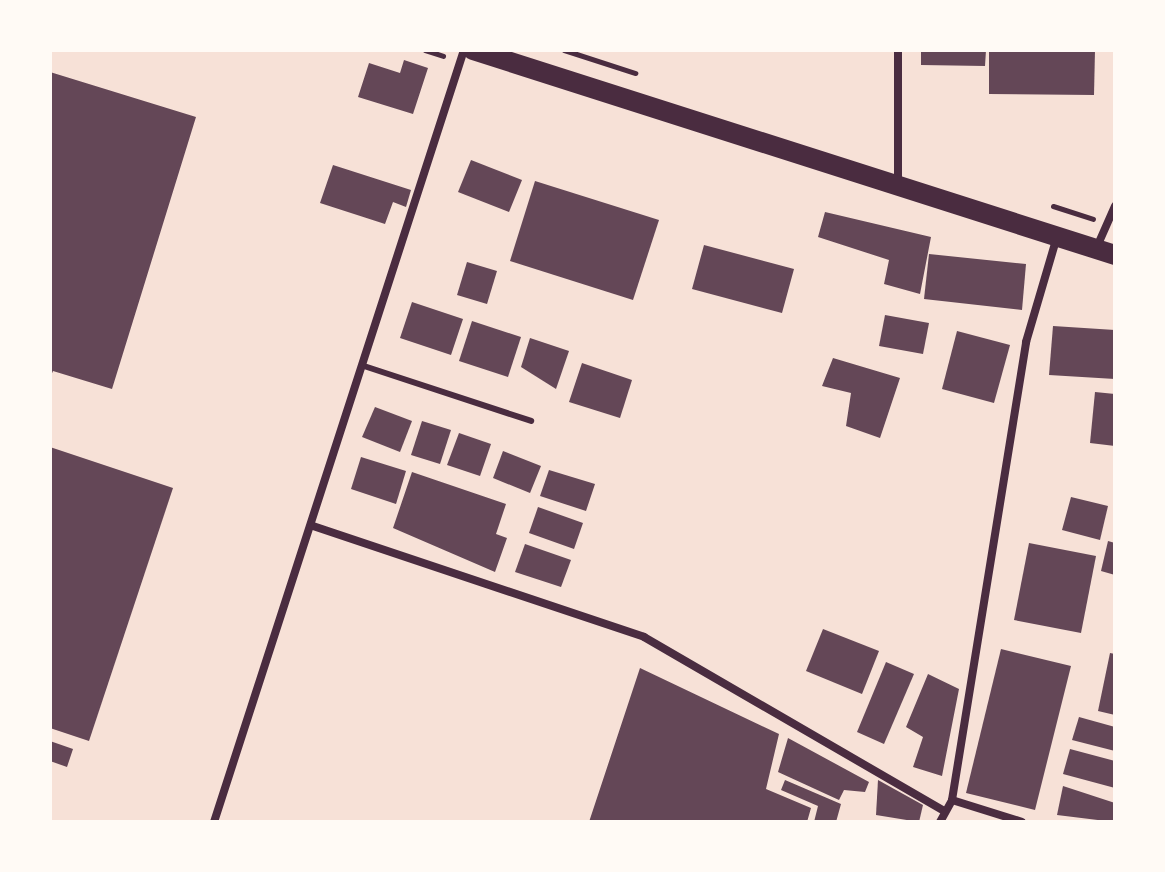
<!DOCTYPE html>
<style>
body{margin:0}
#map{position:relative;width:1165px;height:872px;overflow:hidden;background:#f7e1d7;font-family:Signika,sans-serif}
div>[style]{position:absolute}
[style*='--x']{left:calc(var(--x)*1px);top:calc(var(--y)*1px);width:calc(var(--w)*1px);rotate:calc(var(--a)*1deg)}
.building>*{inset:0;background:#644757}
.path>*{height:5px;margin:-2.5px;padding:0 2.5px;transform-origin:2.5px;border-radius:2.5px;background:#4a2c40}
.service>*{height:6px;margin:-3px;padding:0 3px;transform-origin:3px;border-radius:3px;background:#4a2c40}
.minor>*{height:8px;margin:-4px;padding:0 4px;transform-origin:4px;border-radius:4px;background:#4a2c40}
.primary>*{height:20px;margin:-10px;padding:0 10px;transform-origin:10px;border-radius:10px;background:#4a2c40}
span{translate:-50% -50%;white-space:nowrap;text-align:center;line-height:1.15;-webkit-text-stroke:6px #fffaf5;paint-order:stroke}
.frame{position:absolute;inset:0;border:52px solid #fffaf5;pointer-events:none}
</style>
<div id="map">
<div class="building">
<div style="clip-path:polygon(921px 50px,986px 50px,985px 66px,921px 65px)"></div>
<div style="clip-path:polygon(989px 50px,1095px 50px,1094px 95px,989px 94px)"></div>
<div style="clip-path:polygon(404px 60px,428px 68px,413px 114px,358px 97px,369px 63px,400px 73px)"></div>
<div style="clip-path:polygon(50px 72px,196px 117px,112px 389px,53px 371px,50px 378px)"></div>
<div style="clip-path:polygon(471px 160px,522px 180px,509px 212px,458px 192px)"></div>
<div style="clip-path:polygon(333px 165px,411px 190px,406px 207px,393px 202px,385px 224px,320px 203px)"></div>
<div style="clip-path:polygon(535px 181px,659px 220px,633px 300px,510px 261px)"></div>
<div style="clip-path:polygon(825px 212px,931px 237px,920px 294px,884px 284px,889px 260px,818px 237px)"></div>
<div style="clip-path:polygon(704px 245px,794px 269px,782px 313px,692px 289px)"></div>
<div style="clip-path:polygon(929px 254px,1026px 264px,1022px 310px,924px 299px)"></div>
<div style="clip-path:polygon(467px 262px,497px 271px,487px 304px,457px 295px)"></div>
<div style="clip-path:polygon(412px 302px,463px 319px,451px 355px,400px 338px)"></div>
<div style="clip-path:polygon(885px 315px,929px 323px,923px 354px,879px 346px)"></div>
<div style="clip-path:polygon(472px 321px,521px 337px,508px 377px,459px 361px)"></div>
<div style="clip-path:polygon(1053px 326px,1115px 330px,1115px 379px,1049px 375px)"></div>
<div style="clip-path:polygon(957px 331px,1010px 345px,994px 403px,942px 389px)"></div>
<div style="clip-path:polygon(530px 338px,569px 351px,556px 389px,521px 367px)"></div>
<div style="clip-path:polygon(833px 358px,900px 378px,880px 438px,846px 426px,851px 393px,822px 386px)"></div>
<div style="clip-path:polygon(582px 363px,632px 380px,620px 418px,569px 402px)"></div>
<div style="clip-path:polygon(1095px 392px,1115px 394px,1115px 446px,1090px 443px)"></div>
<div style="clip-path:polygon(375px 407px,412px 421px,400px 452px,362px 437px)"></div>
<div style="clip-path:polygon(422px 421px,451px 430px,440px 464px,411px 455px)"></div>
<div style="clip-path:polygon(459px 433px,491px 444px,480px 476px,447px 465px)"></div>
<div style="clip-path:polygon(50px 447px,173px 488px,89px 741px,50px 728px)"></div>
<div style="clip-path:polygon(503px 451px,541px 466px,530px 493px,493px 478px)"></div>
<div style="clip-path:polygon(361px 457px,406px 471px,396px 504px,351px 489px)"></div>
<div style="clip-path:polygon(549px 470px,595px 484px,586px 511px,540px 496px)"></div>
<div style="clip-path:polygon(412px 472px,506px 504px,496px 534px,507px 538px,495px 572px,393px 528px)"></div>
<div style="clip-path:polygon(1071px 497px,1108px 506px,1100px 540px,1062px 530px)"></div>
<div style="clip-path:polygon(538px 507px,583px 523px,574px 549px,529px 533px)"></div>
<div style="clip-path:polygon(1108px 541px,1115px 543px,1115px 575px,1101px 571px)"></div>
<div style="clip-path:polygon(1029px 543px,1096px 556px,1081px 633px,1014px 620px)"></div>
<div style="clip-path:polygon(525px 544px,571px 560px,561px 587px,515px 572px)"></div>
<div style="clip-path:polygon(823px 629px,879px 651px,862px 694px,806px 671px)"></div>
<div style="clip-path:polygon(1001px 649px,1071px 666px,1035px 810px,966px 793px)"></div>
<div style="clip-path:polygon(1110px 653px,1115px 654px,1115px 715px,1098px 711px)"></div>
<div style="clip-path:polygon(886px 662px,914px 674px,884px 744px,857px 732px)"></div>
<div style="clip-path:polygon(640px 668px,779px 734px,766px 789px,811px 808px,807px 822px,589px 822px)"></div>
<div style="clip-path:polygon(928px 674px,959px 689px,942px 776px,913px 767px,923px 737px,906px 727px)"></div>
<div style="clip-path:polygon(1079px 717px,1115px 727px,1115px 751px,1072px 740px)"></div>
<div style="clip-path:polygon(788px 738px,869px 782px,865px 792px,844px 790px,839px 800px,778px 772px)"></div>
<div style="clip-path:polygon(50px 741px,73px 749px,67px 767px,50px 761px)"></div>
<div style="clip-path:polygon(1070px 749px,1115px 761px,1115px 788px,1063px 774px)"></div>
<div style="clip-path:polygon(785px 780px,841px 804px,836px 822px,814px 822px,818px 806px,781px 790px)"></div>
<div style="clip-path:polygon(878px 780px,923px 805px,919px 822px,876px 815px)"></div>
<div style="clip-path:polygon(1063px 786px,1115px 803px,1114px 822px,1057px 815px)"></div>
</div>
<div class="path">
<div style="--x:425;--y:50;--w:19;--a:18"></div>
<div style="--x:564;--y:50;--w:75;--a:17.9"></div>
<div style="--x:1053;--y:206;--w:42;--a:18"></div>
</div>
<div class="service">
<div style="--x:364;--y:366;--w:176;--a:18.2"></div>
</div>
<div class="minor">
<div style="--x:898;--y:184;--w:134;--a:-90"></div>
<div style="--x:1096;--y:249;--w:47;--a:-66.2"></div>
<div style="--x:313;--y:526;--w:349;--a:18.5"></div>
<div style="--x:644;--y:637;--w:347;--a:30.1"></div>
<div style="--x:952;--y:800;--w:73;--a:17.4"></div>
<div style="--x:214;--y:822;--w:811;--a:-72.06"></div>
<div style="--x:940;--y:822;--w:25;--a:-61"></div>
<div style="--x:952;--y:800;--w:464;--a:-80.8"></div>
<div style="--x:1026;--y:342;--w:109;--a:-73.6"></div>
</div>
<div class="primary">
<div style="--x:473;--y:50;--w:674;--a:17.71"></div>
</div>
<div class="frame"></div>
</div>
